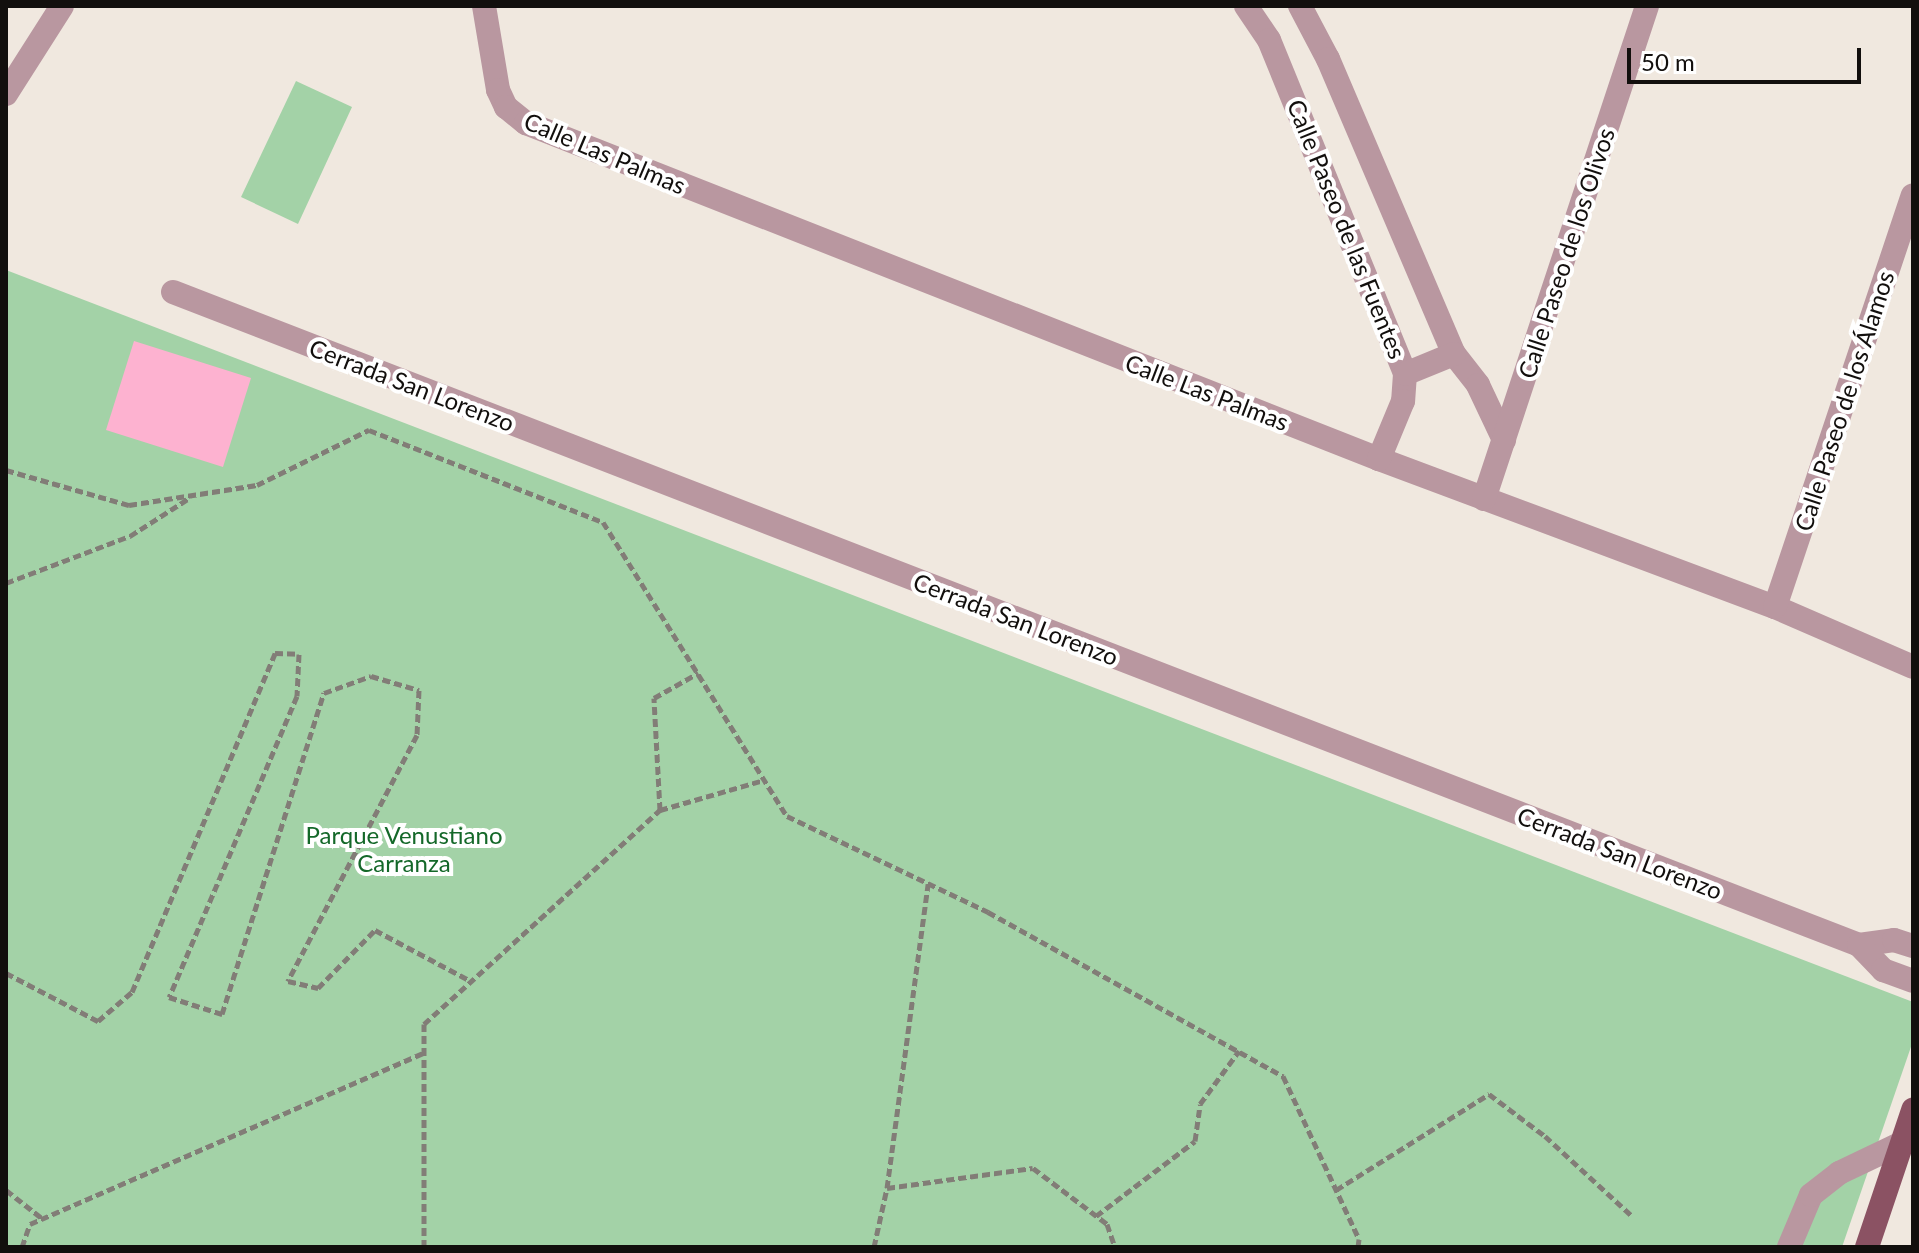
<!DOCTYPE html>
<meta charset="utf-8">
<style>
body{margin:0}
#map{position:relative;width:1919px;height:1253px;overflow:hidden;background:#f0e8df;font-family:Lato,sans-serif}
div>[style]{position:absolute}
[style*='--x']{left:calc(var(--x)*1px);top:calc(var(--y)*1px);width:calc(var(--w)*1px);rotate:calc(var(--a)*1deg)}
.green>*{inset:0;background:#a3d2a7}
.building>*{inset:0;background:#fdb2d0}
.path>*{height:5px;margin-top:-2.5px;transform-origin:0;background:repeating-linear-gradient(90deg,#827d77 0 8px,transparent 0 12px)}
.minor>*{height:24px;margin:-12px;padding:0 12px;transform-origin:12px;border-radius:12px;background:#b997a0}
.major>*{height:24px;margin:-12px;padding:0 12px;transform-origin:12px;border-radius:12px;background:#8b5263}
span{translate:-50% -50%;white-space:nowrap;text-align:center;line-height:1.15;-webkit-text-stroke:8px #fff;paint-order:stroke}
.street-label{font-size:24px;color:#120f0d}
.park-label{font-size:24px;color:#146829}
.frame{position:absolute;inset:0;border:8px solid #120f0d;pointer-events:none}
.scale{position:absolute;left:1627px;top:48px;width:234px;height:36px;box-sizing:border-box;border:4px solid #120f0d;border-top:0;padding-left:10px;font-size:24px;line-height:28px;white-space:nowrap;color:#120f0d;-webkit-text-stroke:6px #fff;paint-order:stroke}
</style>
<div id="map">
<div class="green">
<div style="clip-path:polygon(296px 81px,352px 107px,298px 224px,241px 197px)"></div>
<div style="clip-path:polygon(6px 270px,1913px 1002px,1913px 1041px,1842px 1247px,6px 1247px)"></div>
</div>
<div class="building">
<div style="clip-path:polygon(134px 341px,251px 378px,223px 467px,106px 430px)"></div>
</div>
<div class="path">
<div style="--x:6;--y:470;--w:128;--a:15.9"></div>
<div style="--x:129;--y:505;--w:130;--a:-8.9"></div>
<div style="--x:257;--y:485;--w:125;--a:-26.2"></div>
<div style="--x:369;--y:430;--w:251;--a:21.5"></div>
<div style="--x:603;--y:522;--w:347;--a:58"></div>
<div style="--x:787;--y:816;--w:223;--a:25.5"></div>
<div style="--x:988;--y:912;--w:338;--a:29.1"></div>
<div style="--x:1283;--y:1076;--w:180;--a:65"></div>
<div style="--x:1359;--y:1239;--w:8;--a:97"></div>
<div style="--x:6;--y:583;--w:133;--a:-20.8"></div>
<div style="--x:130;--y:536;--w:72;--a:-32.6"></div>
<div style="--x:660;--y:810;--w:108;--a:-16.1"></div>
<div style="--x:6;--y:973;--w:104;--a:27.6"></div>
<div style="--x:98;--y:1021;--w:45;--a:-40.5"></div>
<div style="--x:132;--y:992;--w:368;--a:-67.1"></div>
<div style="--x:275;--y:653;--w:24;--a:2"></div>
<div style="--x:299;--y:654;--w:42;--a:92.7"></div>
<div style="--x:297;--y:696;--w:327;--a:113"></div>
<div style="--x:169;--y:997;--w:56;--a:17.8"></div>
<div style="--x:222;--y:1014;--w:337;--a:-72.4"></div>
<div style="--x:324;--y:693;--w:50;--a:-19.9"></div>
<div style="--x:371;--y:676;--w:50;--a:16.3"></div>
<div style="--x:419;--y:690;--w:45;--a:92.5"></div>
<div style="--x:417;--y:735;--w:278;--a:117.7"></div>
<div style="--x:288;--y:981;--w:31;--a:13"></div>
<div style="--x:318;--y:988;--w:81;--a:-45.5"></div>
<div style="--x:375;--y:930;--w:109;--a:28"></div>
<div style="--x:887;--y:1188;--w:147;--a:-7.8"></div>
<div style="--x:1033;--y:1168;--w:93;--a:37.1"></div>
<div style="--x:1107;--y:1224;--w:24;--a:71"></div>
<div style="--x:6;--y:1190;--w:47;--a:38.1"></div>
<div style="--x:1336;--y:1190;--w:181;--a:-32.1"></div>
<div style="--x:1489;--y:1094;--w:70;--a:36.9"></div>
<div style="--x:1545;--y:1136;--w:117;--a:42.6"></div>
<div style="--x:1096;--y:1216;--w:124;--a:-37.1"></div>
<div style="--x:1195;--y:1141;--w:37;--a:-82"></div>
<div style="--x:1200;--y:1104;--w:66;--a:-53.7"></div>
<div style="--x:22;--y:1247;--w:24;--a:-71"></div>
<div style="--x:30;--y:1224;--w:431;--a:-23.5"></div>
<div style="--x:424;--y:1247;--w:223;--a:-90"></div>
<div style="--x:424;--y:1024;--w:319;--a:-42.2"></div>
<div style="--x:660;--y:810;--w:112;--a:-93.1"></div>
<div style="--x:654;--y:698;--w:51;--a:-29.6"></div>
<div style="--x:874;--y:1247;--w:60;--a:-77.6"></div>
<div style="--x:887;--y:1188;--w:307;--a:-82.3"></div>
</div>
<div class="minor">
<div style="--x:484;--y:6;--w:85;--a:80.5"></div>
<div style="--x:498;--y:90;--w:19;--a:65"></div>
<div style="--x:506;--y:107;--w:26;--a:39"></div>
<div style="--x:526;--y:123;--w:917;--a:21.5"></div>
<div style="--x:1379;--y:459;--w:423;--a:20.5"></div>
<div style="--x:1775;--y:607;--w:150;--a:23.5"></div>
<div style="--x:1246;--y:6;--w:41;--a:55.9"></div>
<div style="--x:1269;--y:40;--w:361;--a:67.8"></div>
<div style="--x:1405;--y:374;--w:27;--a:94"></div>
<div style="--x:1403;--y:401;--w:63;--a:112.5"></div>
<div style="--x:1300;--y:6;--w:60;--a:62.2"></div>
<div style="--x:1328;--y:59;--w:321;--a:66.9"></div>
<div style="--x:1454;--y:354;--w:39;--a:52"></div>
<div style="--x:1478;--y:385;--w:61;--a:64.7"></div>
<div style="--x:6;--y:94;--w:104;--a:-57.5"></div>
<div style="--x:173;--y:292;--w:1808;--a:21.17"></div>
<div style="--x:1859;--y:945;--w:35;--a:-8"></div>
<div style="--x:1894;--y:940;--w:20;--a:18"></div>
<div style="--x:1405;--y:374;--w:53;--a:-22.2"></div>
<div style="--x:1484;--y:499;--w:519;--a:-71.7"></div>
<div style="--x:1775;--y:607;--w:434;--a:-71.5"></div>
<div style="--x:1859;--y:945;--w:35;--a:46"></div>
<div style="--x:1883;--y:970;--w:32;--a:20"></div>
<div style="--x:1789;--y:1247;--w:56;--a:-67.1"></div>
<div style="--x:1811;--y:1195;--w:36;--a:-38"></div>
<div style="--x:1839;--y:1173;--w:70;--a:-25.5"></div>
</div>
<div class="major">
<div style="--x:1867;--y:1247;--w:145;--a:-71.4"></div>
</div>
<div class="street-label">
<span style="left:605px;top:153px;rotate:23deg">Calle Las Palmas</span>
<span style="left:1347px;top:229px;rotate:68deg">Calle Paseo de las Fuentes</span>
<span style="left:1566px;top:253px;rotate:-72deg">Calle Paseo de los Olivos</span>
<span style="left:412px;top:385px;rotate:21deg">Cerrada San Lorenzo</span>
<span style="left:1207px;top:392px;rotate:21deg">Calle Las Palmas</span>
<span style="left:1844px;top:401px;rotate:-72deg">Calle Paseo de los Álamos</span>
<span style="left:1016px;top:619px;rotate:21deg">Cerrada San Lorenzo</span>
<span style="left:1620px;top:853px;rotate:21deg">Cerrada San Lorenzo</span>
</div>
<div class="park-label">
<span style="left:404px;top:849px">Parque Venustiano<br>Carranza</span>
</div>
<div class="frame"></div>
<div class="scale">50 m</div>
</div>
